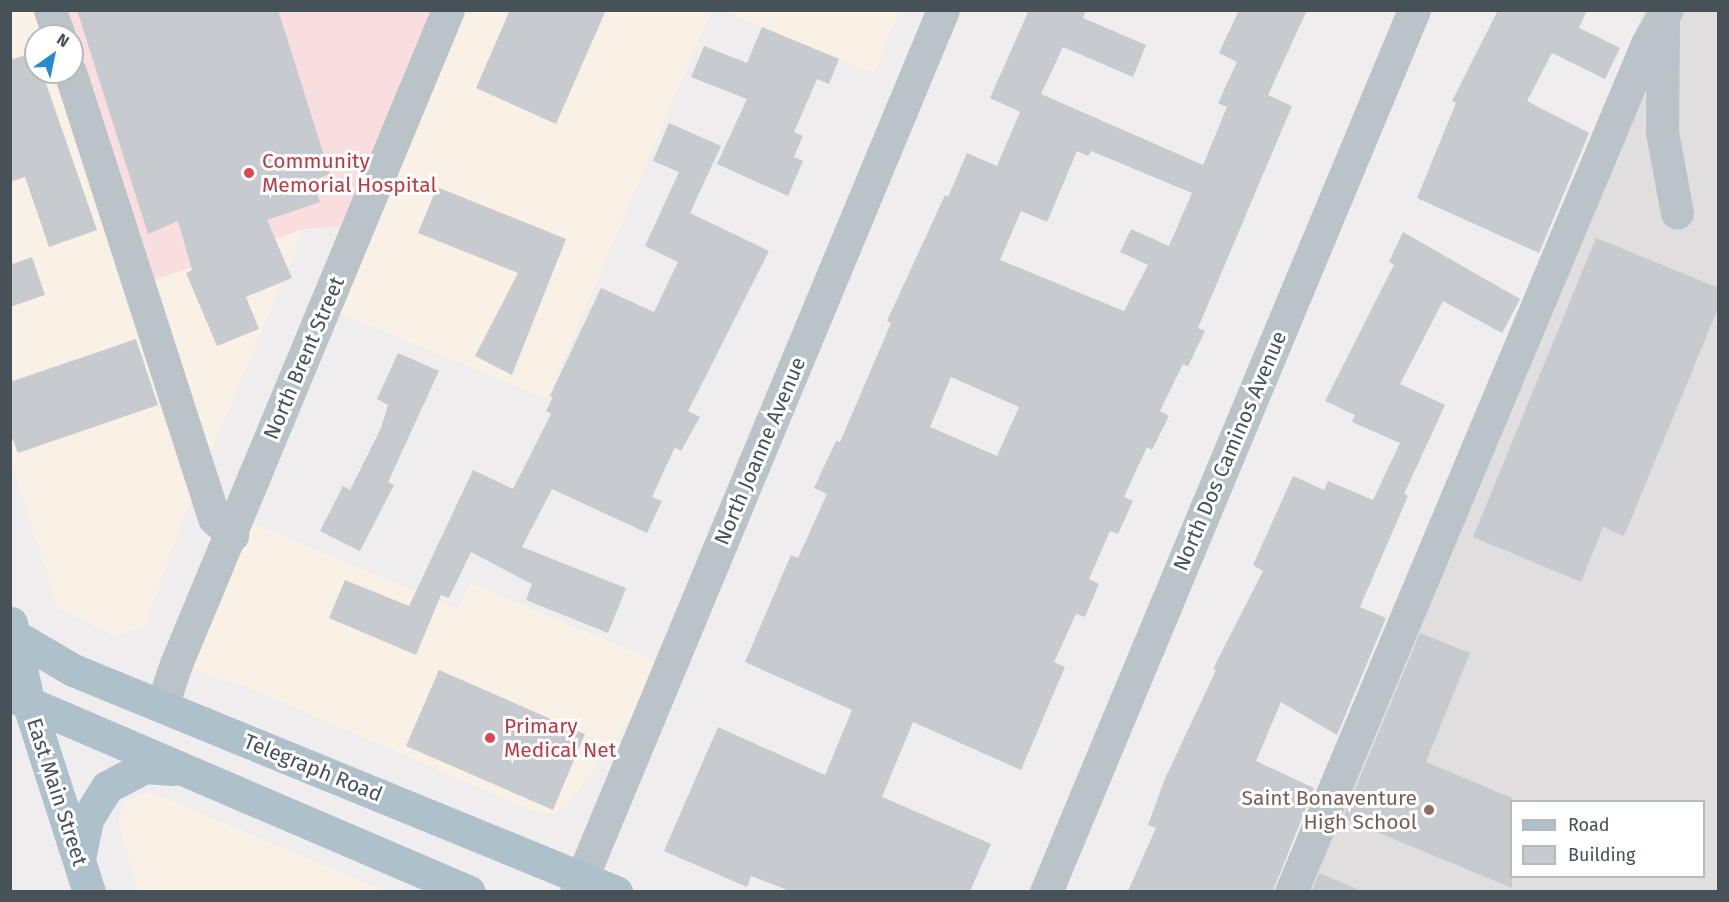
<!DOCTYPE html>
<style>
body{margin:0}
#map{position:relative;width:1729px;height:902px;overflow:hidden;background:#efeded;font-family:"Fira Sans",sans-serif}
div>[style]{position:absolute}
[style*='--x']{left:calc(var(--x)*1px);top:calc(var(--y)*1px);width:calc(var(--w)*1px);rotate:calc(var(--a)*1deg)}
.commercial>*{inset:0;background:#faf1e6}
.education>*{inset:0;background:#e0dede}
.medical>*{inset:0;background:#f8dedf}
.building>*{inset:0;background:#c7cbcf}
.minor>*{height:33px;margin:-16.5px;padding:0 16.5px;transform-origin:16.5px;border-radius:16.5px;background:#b9c3c8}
.major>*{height:33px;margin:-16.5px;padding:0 16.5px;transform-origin:16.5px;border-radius:16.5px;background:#aec0ca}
.dots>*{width:16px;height:16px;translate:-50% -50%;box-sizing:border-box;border:3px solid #fff;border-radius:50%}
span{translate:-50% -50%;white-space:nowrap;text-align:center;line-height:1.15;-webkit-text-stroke:6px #fff;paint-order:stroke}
.health-label{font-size:21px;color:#be3a42}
.left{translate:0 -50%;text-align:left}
.street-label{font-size:21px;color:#465258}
.education-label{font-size:21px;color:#785e54}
.right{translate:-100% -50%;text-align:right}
.frame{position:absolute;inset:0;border:12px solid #465258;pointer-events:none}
.legend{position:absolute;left:1510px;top:800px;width:195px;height:78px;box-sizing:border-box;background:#fff;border:2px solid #b5babc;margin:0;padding:8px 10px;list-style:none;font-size:18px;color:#465258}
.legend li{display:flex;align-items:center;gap:12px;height:30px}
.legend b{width:30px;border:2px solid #b5babc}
.north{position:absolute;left:24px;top:24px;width:60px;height:60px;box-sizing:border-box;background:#fff;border:2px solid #b5babc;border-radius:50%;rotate:33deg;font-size:16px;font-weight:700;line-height:24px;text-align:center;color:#465258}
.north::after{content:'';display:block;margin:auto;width:21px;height:27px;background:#2789cf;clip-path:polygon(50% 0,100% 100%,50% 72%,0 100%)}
</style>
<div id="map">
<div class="commercial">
<div style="clip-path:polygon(10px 11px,62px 11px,71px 36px,36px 36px,36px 72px,72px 72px,72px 40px,151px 280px,304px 229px,180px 527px,145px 626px,115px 636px,58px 608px,11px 462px)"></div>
<div style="clip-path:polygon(448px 11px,711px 11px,547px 399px,325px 307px)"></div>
<div style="clip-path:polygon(723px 11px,899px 10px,899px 11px,874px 73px)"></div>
<div style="clip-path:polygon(238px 517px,458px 609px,470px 583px,670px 667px,567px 805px,553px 814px,541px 814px,244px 686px,176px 664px)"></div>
<div style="clip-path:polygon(145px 792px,163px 797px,384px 891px,138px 891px,118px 820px,126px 801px)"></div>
</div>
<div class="education">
<div style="clip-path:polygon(evenodd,1644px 11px,1718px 11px,1718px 891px,1280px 892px,1644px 11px,1512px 802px,1704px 802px,1704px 876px,1512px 876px,1512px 802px)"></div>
</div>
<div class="medical">
<div style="clip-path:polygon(62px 11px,448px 11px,361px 224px,304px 229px,151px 281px)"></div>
</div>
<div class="building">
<div style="clip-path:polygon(77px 10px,278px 10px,330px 174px,313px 181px,320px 202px,267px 220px,292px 278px,246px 297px,259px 329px,217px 346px,186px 273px,192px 270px,178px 221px,148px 234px)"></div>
<div style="clip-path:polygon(510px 10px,606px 10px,556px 124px,476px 88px)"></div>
<div style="clip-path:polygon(evenodd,1029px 10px,1086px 10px,1083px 18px,1146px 45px,1133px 77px,1063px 47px,1041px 94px,1203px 165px,1227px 107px,1218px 103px,1237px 62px,1219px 53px,1239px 10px,1307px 10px,1268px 95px,1292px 106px,1198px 328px,1205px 331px,1188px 366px,1183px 364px,1160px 411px,1169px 416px,1152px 450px,1147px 447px,1124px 497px,1133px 501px,1118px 534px,1110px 531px,1089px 579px,1099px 584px,1085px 617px,1076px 614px,1054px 662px,1065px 667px,1021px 770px,913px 722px,882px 797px,991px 844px,970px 891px,790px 891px,751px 876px,747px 887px,664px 851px,718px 727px,825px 775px,852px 710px,745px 662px,791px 555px,798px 558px,827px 494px,814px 488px,836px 441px,840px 442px,891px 323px,887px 321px,945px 195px,948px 197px,967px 153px,997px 166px,1020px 112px,990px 98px,1029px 10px,1077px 151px,1088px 156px,1091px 151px,1192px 193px,1169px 246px,1131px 229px,1120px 252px,1148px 265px,1124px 311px,1000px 260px,1021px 211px,1047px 222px,1077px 151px,1029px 10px,951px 377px,1019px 407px,997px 456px,930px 427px,951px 377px)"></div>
<div style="clip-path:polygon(1498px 10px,1587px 10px,1579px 28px,1620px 48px,1605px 79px,1552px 53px,1527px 101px,1589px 133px,1539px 253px,1417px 198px,1456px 103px,1452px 101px)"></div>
<div style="clip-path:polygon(762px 27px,839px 59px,829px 84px,817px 79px,794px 132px,803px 136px,794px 157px,803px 161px,788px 196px,717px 164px,747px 99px,691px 77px,704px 46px,747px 63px)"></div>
<div style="clip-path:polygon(35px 52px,36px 72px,42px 72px,97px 230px,49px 247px,25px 177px,10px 182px,10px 60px)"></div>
<div style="clip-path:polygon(669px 123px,721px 146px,690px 213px,769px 251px,688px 411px,700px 417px,681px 451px,675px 447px,652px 497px,662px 501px,647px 533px,552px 489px,522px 547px,626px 588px,608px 633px,526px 600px,532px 584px,471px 552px,449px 598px,441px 595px,416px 655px,329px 618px,345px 580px,409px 606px,473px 470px,513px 489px,551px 414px,546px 411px,553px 397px,550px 396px,601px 288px,654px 312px,678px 262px,645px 246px,679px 172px,653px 161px)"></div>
<div style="clip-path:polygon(437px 187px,566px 239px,512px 375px,475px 356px,518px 273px,418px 233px)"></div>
<div style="clip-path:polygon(1403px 232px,1520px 299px,1502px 333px,1443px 301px,1400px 384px,1445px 405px,1404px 494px,1408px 496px,1360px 607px,1386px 618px,1337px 735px,1281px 702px,1256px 761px,1314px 788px,1273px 891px,1128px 891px,1156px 828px,1148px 825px,1164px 781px,1216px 670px,1213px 669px,1263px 571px,1253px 565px,1293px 476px,1324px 490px,1328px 481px,1373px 500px,1400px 443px,1352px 422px,1355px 415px,1325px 401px,1394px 265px,1389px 262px)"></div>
<div style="clip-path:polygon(1596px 238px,1719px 288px,1719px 306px,1624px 536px,1603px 527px,1581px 582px,1473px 537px)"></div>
<div style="clip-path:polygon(32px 257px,45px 295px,10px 307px,10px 265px)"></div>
<div style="clip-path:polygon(136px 339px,158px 405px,18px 453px,10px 433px,10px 382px)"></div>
<div style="clip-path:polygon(398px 353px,439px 371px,388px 482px,394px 485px,360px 551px,320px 531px,343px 486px,350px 490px,381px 428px,388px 405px,377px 399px)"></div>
<div style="clip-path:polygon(1420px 633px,1470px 653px,1426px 762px,1512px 798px,1512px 888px,1343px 818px)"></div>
<div style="clip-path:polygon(439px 670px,585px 734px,553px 810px,406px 746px)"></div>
<div style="clip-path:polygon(1319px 873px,1362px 891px,1312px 891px)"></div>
</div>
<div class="minor">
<div style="--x:50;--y:10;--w:28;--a:71"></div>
<div style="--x:1663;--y:24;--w:108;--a:90.5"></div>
<div style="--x:1662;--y:132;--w:82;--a:79.5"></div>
<div style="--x:70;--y:72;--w:469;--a:72.1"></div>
<div style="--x:214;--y:518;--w:25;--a:43"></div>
<div style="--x:162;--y:706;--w:44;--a:-71.6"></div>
<div style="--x:176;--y:664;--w:708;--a:-67.42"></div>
<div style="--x:576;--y:892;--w:955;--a:-67.41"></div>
<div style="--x:1046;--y:892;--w:956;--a:-67.35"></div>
<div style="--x:1291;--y:892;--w:920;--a:-67.23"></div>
<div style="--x:1647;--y:44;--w:39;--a:-60"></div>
</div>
<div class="major">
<div style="--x:11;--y:623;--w:84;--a:77.6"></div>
<div style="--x:29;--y:705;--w:196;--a:72.2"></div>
<div style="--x:10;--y:633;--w:73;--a:30.4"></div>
<div style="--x:73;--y:670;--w:587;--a:22.24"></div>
<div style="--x:10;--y:695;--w:499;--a:23.2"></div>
<div style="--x:79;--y:858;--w:40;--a:-78"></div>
<div style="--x:87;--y:819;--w:38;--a:-58"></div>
<div style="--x:107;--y:787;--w:43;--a:-27.8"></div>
<div style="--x:145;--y:767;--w:28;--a:4"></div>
</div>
<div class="dots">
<div style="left:249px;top:173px;background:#e0444e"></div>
<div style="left:490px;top:738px;background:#e0444e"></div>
<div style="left:1429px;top:810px;background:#8d6e63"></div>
</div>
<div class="health-label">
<span class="left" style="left:262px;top:173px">Community<br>Memorial Hospital</span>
<span class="left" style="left:504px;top:738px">Primary<br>Medical Net</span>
</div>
<div class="street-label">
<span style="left:304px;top:358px;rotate:-67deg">North Brent Street</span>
<span style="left:760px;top:451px;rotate:-67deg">North Joanne Avenue</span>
<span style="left:1230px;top:451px;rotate:-67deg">North Dos Caminos Avenue</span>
<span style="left:313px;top:768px;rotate:22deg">Telegraph Road</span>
<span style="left:57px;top:792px;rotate:72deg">East Main Street</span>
</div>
<div class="education-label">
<span class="right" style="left:1417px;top:810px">Saint Bonaventure<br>High School</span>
</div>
<div class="frame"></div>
<ul class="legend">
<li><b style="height:8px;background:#aec0ca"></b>Road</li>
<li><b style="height:16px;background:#c7cbcf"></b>Building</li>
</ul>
<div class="north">N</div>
</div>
